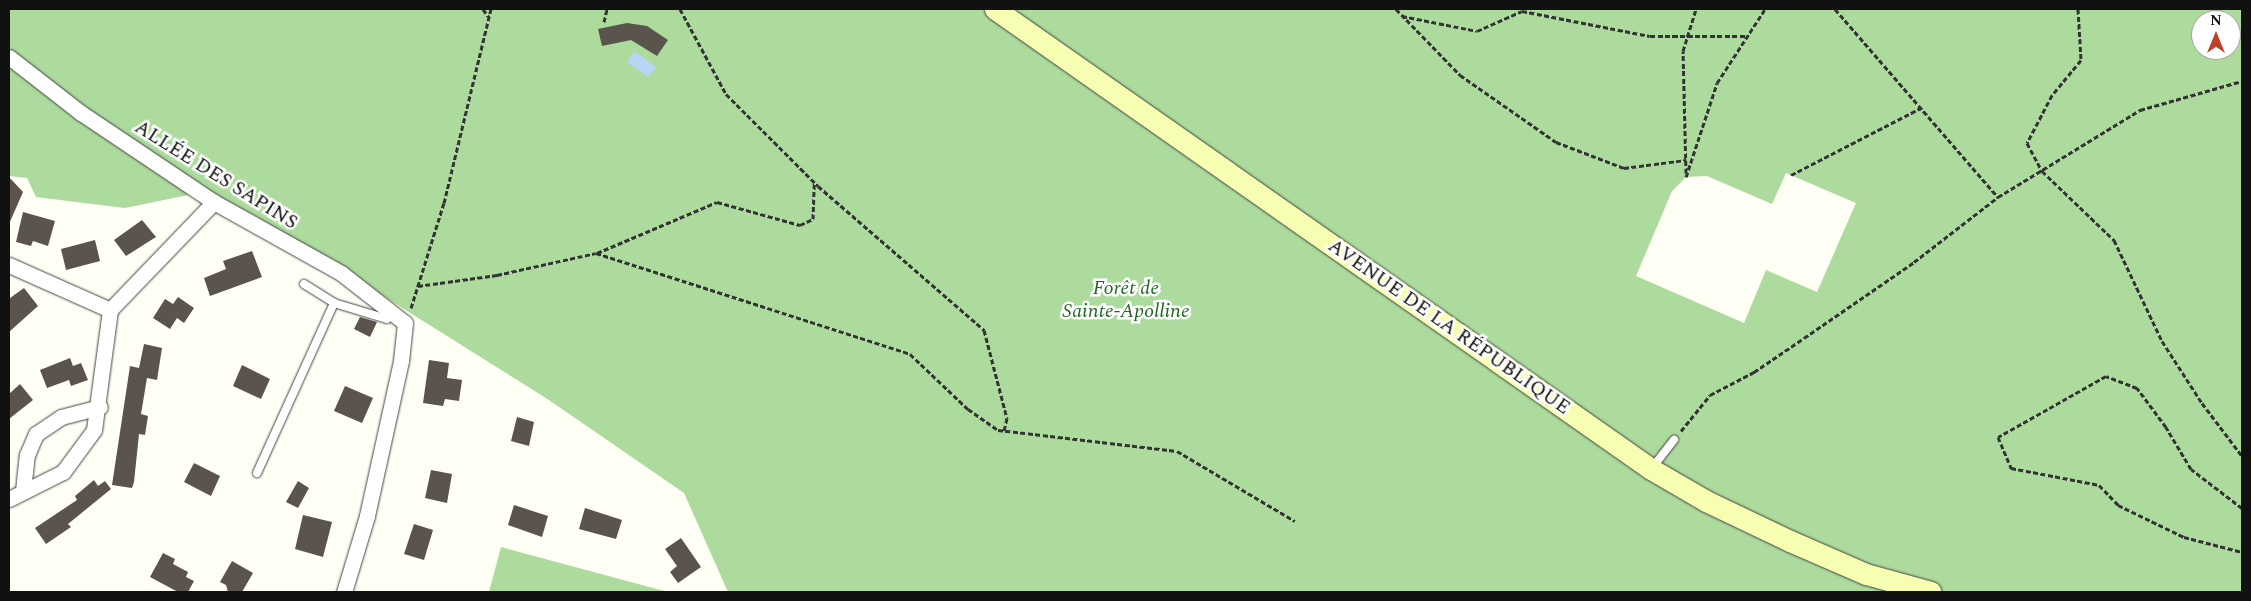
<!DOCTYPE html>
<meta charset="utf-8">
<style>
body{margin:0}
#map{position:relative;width:2251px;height:601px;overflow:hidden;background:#fffff5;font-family:Spectral,serif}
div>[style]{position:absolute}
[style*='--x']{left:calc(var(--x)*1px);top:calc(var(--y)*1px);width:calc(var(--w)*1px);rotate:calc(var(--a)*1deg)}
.forest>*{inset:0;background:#addb9d}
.water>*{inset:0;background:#bad4f6}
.building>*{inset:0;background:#5a544d}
.path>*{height:3px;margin-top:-1.5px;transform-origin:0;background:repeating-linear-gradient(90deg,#333 0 5px,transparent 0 7.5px)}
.roads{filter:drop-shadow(0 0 1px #444) drop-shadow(0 0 1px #444)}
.service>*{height:8px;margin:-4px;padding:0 4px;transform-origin:4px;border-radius:4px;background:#fff}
.minor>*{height:15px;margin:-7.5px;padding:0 7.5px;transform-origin:7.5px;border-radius:7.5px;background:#fff}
.secondary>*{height:21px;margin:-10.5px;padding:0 10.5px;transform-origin:10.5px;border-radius:10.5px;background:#f7feb1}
span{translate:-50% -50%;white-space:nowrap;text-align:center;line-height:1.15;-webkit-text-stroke:5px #fff;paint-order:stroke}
.street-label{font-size:20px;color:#111}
.park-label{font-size:20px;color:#216920;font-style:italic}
.frame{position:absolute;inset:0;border:10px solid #111;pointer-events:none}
.north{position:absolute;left:2191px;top:10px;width:50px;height:50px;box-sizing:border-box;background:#fff;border:1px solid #a0a0a0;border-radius:50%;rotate:0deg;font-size:14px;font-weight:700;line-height:20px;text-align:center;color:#111}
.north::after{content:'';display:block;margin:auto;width:18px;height:22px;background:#c13f29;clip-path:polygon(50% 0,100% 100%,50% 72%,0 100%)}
</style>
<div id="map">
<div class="forest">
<div style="clip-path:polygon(evenodd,9px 9px,2242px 9px,2242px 592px,728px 592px,684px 493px,549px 400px,254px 215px,188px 195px,125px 208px,36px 197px,27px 178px,9px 176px,9px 9px,2201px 20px,2231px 20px,2231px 50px,2201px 50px,2201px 20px,9px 9px,1786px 173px,1856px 203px,1817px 292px,1766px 270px,1744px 323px,1636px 276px,1672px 191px,1686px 177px,1707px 176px,1772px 204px,1786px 173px)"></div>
<div style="clip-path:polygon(501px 547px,668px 592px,489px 592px)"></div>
</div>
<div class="water">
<div style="clip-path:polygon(634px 51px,656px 67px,648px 77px,627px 62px)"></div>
</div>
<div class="building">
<div style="clip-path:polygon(627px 23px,647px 26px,668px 40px,657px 56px,631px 40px,602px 46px,598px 29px)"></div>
<div style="clip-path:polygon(9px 177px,23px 192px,9px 224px)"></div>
<div style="clip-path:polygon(23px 212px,55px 221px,48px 246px,33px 241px,31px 246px,16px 242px)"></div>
<div style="clip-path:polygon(142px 220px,156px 237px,126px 256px,114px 240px)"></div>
<div style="clip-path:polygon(95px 240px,100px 261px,66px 270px,61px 249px)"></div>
<div style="clip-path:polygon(252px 251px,262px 277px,210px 296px,204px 278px,226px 269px,223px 261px)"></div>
<div style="clip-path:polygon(24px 288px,38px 306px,9px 332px,9px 296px,10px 298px)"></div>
<div style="clip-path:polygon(178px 297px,194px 308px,184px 323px,177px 318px,170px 329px,153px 318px,165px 299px,173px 304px)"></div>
<div style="clip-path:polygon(360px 317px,377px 322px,370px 337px,354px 329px)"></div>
<div style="clip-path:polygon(144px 344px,162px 348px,157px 380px,147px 378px,141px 414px,148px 416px,145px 435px,139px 434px,134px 482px,132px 488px,112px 485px,130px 366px,139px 368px)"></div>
<div style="clip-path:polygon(70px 358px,73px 366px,81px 363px,88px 380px,71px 386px,69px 380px,47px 388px,40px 370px)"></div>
<div style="clip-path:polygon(429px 360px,449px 363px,447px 378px,462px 380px,459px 401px,445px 399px,443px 406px,423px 403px)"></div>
<div style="clip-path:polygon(242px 365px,270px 379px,261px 399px,233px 386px)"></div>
<div style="clip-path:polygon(20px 384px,33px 400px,9px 419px,9px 394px)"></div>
<div style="clip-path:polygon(345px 386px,373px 398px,362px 423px,334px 411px)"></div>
<div style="clip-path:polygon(517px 417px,534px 422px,529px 446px,511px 441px)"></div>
<div style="clip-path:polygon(194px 463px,220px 476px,211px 496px,184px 482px)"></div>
<div style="clip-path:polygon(431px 470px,452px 474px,447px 503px,425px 498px)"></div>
<div style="clip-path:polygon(94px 480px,98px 486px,105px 481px,111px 489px,68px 524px,71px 527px,46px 544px,35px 528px,77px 500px,75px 496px)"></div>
<div style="clip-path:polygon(298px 481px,309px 488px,298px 508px,286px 502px)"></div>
<div style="clip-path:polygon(514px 505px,548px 516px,542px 537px,508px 525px)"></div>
<div style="clip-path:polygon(585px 508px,622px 520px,616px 539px,579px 529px)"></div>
<div style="clip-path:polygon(303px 515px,332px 522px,323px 557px,295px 549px)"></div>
<div style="clip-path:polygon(414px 524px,433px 530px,424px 560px,404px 554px)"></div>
<div style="clip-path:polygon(681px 538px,701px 567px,678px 583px,670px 572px,677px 566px,665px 549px)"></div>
<div style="clip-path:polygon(163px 553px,175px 559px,173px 564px,188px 572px,186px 577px,194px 581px,188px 592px,178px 592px,150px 577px)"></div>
<div style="clip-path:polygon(232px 561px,253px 573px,242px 592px,228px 592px,226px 585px,220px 582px)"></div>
</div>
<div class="path">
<div style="--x:483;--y:9;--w:9;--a:54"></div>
<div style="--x:680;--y:9;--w:97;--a:61.6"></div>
<div style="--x:726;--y:94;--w:130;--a:45"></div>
<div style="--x:818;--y:186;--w:220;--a:40.9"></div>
<div style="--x:984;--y:330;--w:91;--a:75.4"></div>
<div style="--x:1007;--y:418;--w:13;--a:103"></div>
<div style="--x:1396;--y:9;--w:92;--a:45.9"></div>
<div style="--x:1460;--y:75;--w:117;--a:34.9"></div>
<div style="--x:1556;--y:142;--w:73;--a:20.9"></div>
<div style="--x:1624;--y:168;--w:63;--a:-7.4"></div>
<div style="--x:1835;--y:9;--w:249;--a:49.1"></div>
<div style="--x:2078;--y:9;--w:51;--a:86.6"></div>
<div style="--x:2081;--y:60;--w:45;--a:129.6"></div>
<div style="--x:2052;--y:95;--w:54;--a:117.5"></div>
<div style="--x:2027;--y:143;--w:32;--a:62"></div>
<div style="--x:2042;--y:171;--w:100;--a:43.8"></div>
<div style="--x:2114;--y:240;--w:112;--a:64.6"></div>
<div style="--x:2162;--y:341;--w:74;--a:57.2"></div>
<div style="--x:2202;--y:403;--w:66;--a:53"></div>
<div style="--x:1402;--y:16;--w:76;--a:11.3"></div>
<div style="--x:1477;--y:31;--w:49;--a:-24"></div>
<div style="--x:1522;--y:11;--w:130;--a:11.1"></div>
<div style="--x:1650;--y:36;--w:97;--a:0"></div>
<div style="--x:604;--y:22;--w:13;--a:-77"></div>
<div style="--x:1686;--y:173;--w:122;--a:-91.4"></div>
<div style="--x:1683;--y:51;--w:44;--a:-72.8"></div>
<div style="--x:1791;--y:175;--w:148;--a:-27.3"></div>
<div style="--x:1686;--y:177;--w:99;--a:-71.7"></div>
<div style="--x:1717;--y:83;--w:88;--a:-57"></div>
<div style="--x:597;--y:253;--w:130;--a:-23"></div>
<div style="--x:717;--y:202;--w:86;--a:15.5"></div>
<div style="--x:800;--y:225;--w:14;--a:-25"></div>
<div style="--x:813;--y:219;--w:37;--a:-88"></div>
<div style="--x:418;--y:286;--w:80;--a:-7.9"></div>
<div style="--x:497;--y:275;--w:101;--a:-12.5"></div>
<div style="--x:596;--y:253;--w:330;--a:17.8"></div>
<div style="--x:910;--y:354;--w:80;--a:43.5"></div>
<div style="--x:968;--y:409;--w:37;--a:35"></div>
<div style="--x:998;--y:430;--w:180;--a:6.7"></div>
<div style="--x:1177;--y:451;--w:137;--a:30.7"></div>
<div style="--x:411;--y:308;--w:110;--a:-72.6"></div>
<div style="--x:444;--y:203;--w:200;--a:-76.4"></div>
<div style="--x:1681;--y:431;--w:46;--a:-51.1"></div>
<div style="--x:1710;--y:395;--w:50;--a:-27.6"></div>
<div style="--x:1754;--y:372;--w:60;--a:-34.2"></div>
<div style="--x:1804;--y:338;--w:134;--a:-34.6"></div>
<div style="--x:1914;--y:262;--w:106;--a:-37.7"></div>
<div style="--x:1998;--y:197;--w:167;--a:-31.5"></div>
<div style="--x:2140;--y:110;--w:106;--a:-15.9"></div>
<div style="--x:2242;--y:508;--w:64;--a:-142.6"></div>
<div style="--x:2191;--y:469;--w:49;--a:-120.8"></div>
<div style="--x:2166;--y:427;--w:49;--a:-126.6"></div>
<div style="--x:2137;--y:388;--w:33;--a:-159"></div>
<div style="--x:2106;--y:376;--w:124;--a:150.5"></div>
<div style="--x:1998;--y:437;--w:34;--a:67"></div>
<div style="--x:2011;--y:468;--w:90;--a:10.9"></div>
<div style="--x:2099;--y:485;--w:28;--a:46"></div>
<div style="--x:2118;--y:505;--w:73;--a:25.9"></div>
<div style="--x:2184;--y:537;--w:60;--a:14.5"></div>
</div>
<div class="roads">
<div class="service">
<div style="--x:304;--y:284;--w:36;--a:32"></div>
<div style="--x:334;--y:303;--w:55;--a:16.8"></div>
<div style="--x:387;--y:319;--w:9;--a:-54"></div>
<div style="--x:1652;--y:468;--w:36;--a:-52"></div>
<div style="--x:257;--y:473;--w:187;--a:-65.6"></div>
</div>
<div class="minor">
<div style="--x:9;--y:57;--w:91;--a:37.9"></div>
<div style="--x:81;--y:113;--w:160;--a:33.8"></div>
<div style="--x:214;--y:202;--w:145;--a:29.2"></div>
<div style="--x:341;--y:273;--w:81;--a:38"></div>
<div style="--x:405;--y:323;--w:38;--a:96"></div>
<div style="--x:401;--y:361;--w:159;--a:102.4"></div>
<div style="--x:367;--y:516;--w:79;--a:106.8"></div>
<div style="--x:9;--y:265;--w:111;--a:24"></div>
<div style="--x:23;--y:491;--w:36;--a:-84"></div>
<div style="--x:27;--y:455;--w:23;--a:-67"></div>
<div style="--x:36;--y:434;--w:30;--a:-34"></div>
<div style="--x:61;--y:417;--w:40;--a:-14.4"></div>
<div style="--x:9;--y:499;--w:60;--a:-26.6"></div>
<div style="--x:63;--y:472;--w:52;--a:-53.6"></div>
<div style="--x:94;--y:430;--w:121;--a:-82.4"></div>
<div style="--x:110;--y:310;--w:150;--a:-46.1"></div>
</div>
<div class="secondary">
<div style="--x:995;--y:9;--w:801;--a:35.04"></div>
<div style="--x:1651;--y:469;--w:64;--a:30.2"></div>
<div style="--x:1706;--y:501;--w:93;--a:25.5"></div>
<div style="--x:1790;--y:541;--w:83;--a:23.5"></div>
<div style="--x:1866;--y:574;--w:67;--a:15.5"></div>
</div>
</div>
<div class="street-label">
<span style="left:216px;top:175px;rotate:32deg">ALLÉE DES SAPINS</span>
<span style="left:1449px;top:327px;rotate:35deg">AVENUE DE LA RÉPUBLIQUE</span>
</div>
<div class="park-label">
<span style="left:1126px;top:300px">Forêt de<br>Sainte-Apolline</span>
</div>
<div class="frame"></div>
<div class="north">N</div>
</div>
